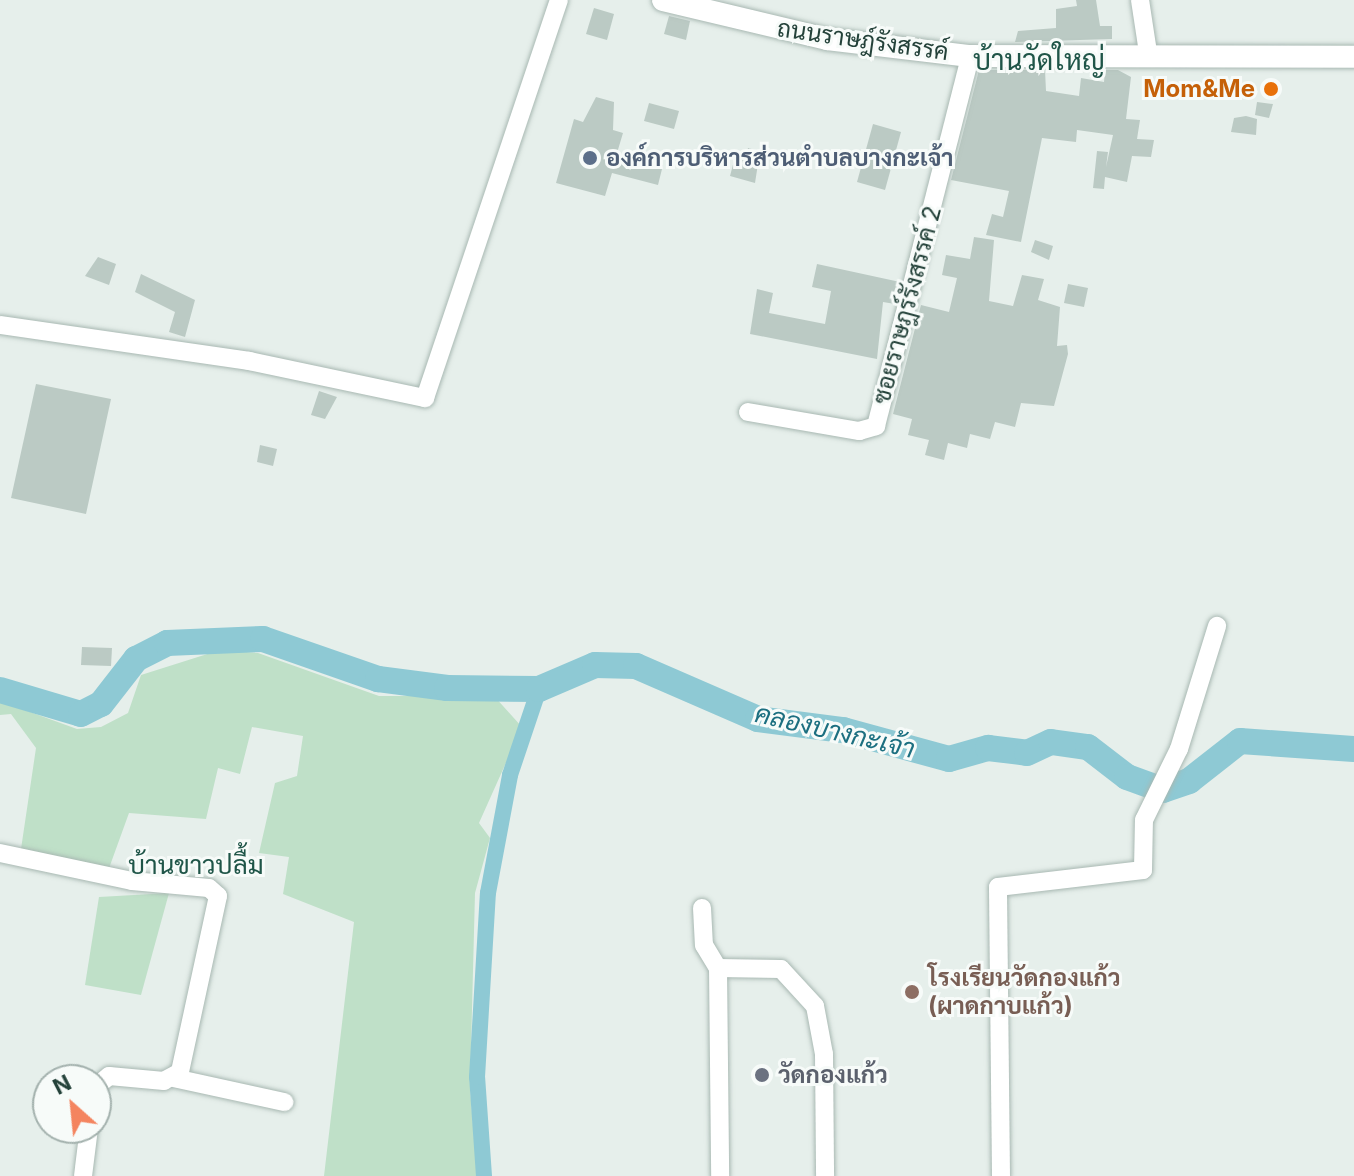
<!DOCTYPE html>
<meta charset="utf-8">
<style>
body{margin:0}
#map{position:relative;width:1354px;height:1176px;overflow:hidden;background:#e6efeb;font-family:Inter,Sarabun,sans-serif}
div>[style]{position:absolute}
[style*='--x']{left:calc(var(--x)*1px);top:calc(var(--y)*1px);width:calc(var(--w)*1px);rotate:calc(var(--a)*1deg)}
.green>*{inset:0;background:#bfe0c8}
.canal>*{height:16px;margin:-8px;padding:0 8px;transform-origin:8px;border-radius:8px;background:#8ec9d4}
.river>*{height:26px;margin:-13px;padding:0 13px;transform-origin:13px;border-radius:13px;background:#8ec9d4}
.building>*{inset:0;background:#bbcac4}
.roads{filter:drop-shadow(0 0 2px #a8b8b2) drop-shadow(0 0 2px #a8b8b2)}
.minor>*{height:18px;margin:-9px;padding:0 9px;transform-origin:9px;border-radius:9px;background:#fff}
.tertiary>*{height:22px;margin:-11px;padding:0 11px;transform-origin:11px;border-radius:11px;background:#fff}
.dots>*{width:22px;height:22px;translate:-50% -50%;box-sizing:border-box;border:4px solid #f7fbf9;border-radius:50%}
span{translate:-50% -50%;white-space:nowrap;text-align:center;line-height:1.15;-webkit-text-stroke:6px #f7fbf9;paint-order:stroke}
.street-label{font-size:24px;color:#24423a}
.food-label{font-size:24px;color:#c56008;font-weight:700}
.right{translate:-100% -50%;text-align:right}
.service-label{font-size:24px;color:#4e5e75;font-weight:700}
.left{translate:0 -50%;text-align:left}
.education-label{font-size:24px;color:#785e54;font-weight:700}
.worship-label{font-size:24px;color:#5b616d;font-weight:700}
.water-label{font-size:26px;color:#1c6f80;font-style:italic}
.neighbourhood-label{font-size:26px;color:#1f5548}
.quarter-label{font-size:28px;color:#1f5548}
.north{position:absolute;left:32px;top:1064px;width:80px;height:80px;box-sizing:border-box;background:#f7fbf9;border:2px solid #a3b1ad;border-radius:50%;rotate:333deg;font-size:22px;font-weight:700;line-height:32px;text-align:center;color:#24423a}
.north::after{content:'';display:block;margin:auto;width:28px;height:36px;background:#f4845f;clip-path:polygon(50% 0,100% 100%,50% 72%,0 100%)}
</style>
<div id="map">
<div class="green">
<div style="clip-path:polygon(220px 650px,258px 653px,379px 696px,494px 696px,522px 727px,479px 823px,490px 838px,475px 893px,470px 1088px,477px 1176px,324px 1176px,354px 922px,283px 894px,289px 857px,259px 853px,275px 783px,297px 776px,303px 736px,252px 727px,240px 774px,218px 768px,206px 819px,129px 813px,108px 871px,21px 849px,36px 748px,11px 714px,0 715px,0 701px,77px 729px,101px 727px,128px 713px,141px 675px)"></div>
<div style="clip-path:polygon(169px 893px,141px 995px,85px 985px,99px 897px)"></div>
</div>
<div class="canal">
<div style="--x:484;--y:1176;--w:99;--a:-94"></div>
<div style="--x:477;--y:1077;--w:184;--a:-86.6"></div>
<div style="--x:488;--y:893;--w:120;--a:-79.4"></div>
<div style="--x:510;--y:775;--w:91;--a:-71.4"></div>
</div>
<div class="river">
<div style="--x:0;--y:690;--w:84;--a:16.5"></div>
<div style="--x:81;--y:714;--w:22;--a:-27"></div>
<div style="--x:101;--y:704;--w:57;--a:-52.1"></div>
<div style="--x:136;--y:659;--w:35;--a:-27"></div>
<div style="--x:167;--y:643;--w:96;--a:-2.4"></div>
<div style="--x:263;--y:639;--w:122;--a:19.2"></div>
<div style="--x:378;--y:679;--w:70;--a:7.4"></div>
<div style="--x:447;--y:688;--w:92;--a:0.6"></div>
<div style="--x:539;--y:689;--w:61;--a:-23.2"></div>
<div style="--x:595;--y:665;--w:41;--a:1.4"></div>
<div style="--x:636;--y:666;--w:133;--a:23.5"></div>
<div style="--x:758;--y:719;--w:86;--a:7.4"></div>
<div style="--x:843;--y:730;--w:110;--a:15.3"></div>
<div style="--x:949;--y:759;--w:41;--a:-15.8"></div>
<div style="--x:988;--y:748;--w:39;--a:7"></div>
<div style="--x:1027;--y:753;--w:26;--a:-25"></div>
<div style="--x:1051;--y:742;--w:37;--a:8"></div>
<div style="--x:1088;--y:747;--w:49;--a:37.6"></div>
<div style="--x:1127;--y:777;--w:38;--a:20"></div>
<div style="--x:1163;--y:790;--w:28;--a:-19"></div>
<div style="--x:1189;--y:781;--w:65;--a:-38.1"></div>
<div style="--x:1240;--y:741;--w:114;--a:4"></div>
</div>
<div class="building">
<div style="clip-path:polygon(1076px 0,1096px 0,1100px 26px,1112px 26px,1112px 39px,1015px 42px,1018px 31px,1056px 28px,1056px 9px,1077px 6px)"></div>
<div style="clip-path:polygon(594px 8px,614px 14px,607px 40px,586px 34px)"></div>
<div style="clip-path:polygon(669px 16px,690px 21px,686px 40px,664px 34px)"></div>
<div style="clip-path:polygon(979px 70px,1045px 70px,1046px 91px,1079px 96px,1081px 78px,1104px 82px,1105px 70px,1118px 70px,1131px 77px,1126px 119px,1140px 120px,1137px 139px,1154px 140px,1151px 157px,1132px 156px,1127px 182px,1105px 177px,1104px 189px,1093px 188px,1097px 151px,1108px 152px,1106px 167px,1113px 135px,1077px 130px,1076px 142px,1042px 138px,1021px 242px,986px 235px,992px 214px,1003px 217px,1009px 191px,951px 180px)"></div>
<div style="clip-path:polygon(596px 97px,614px 102px,613px 130px,623px 133px,617px 153px,663px 165px,658px 185px,612px 173px,605px 196px,556px 183px,574px 119px,583px 122px)"></div>
<div style="clip-path:polygon(1257px 102px,1273px 104px,1269px 118px,1255px 115px)"></div>
<div style="clip-path:polygon(649px 103px,679px 111px,674px 129px,644px 121px)"></div>
<div style="clip-path:polygon(1246px 116px,1257px 119px,1256px 135px,1231px 132px,1234px 118px)"></div>
<div style="clip-path:polygon(873px 124px,901px 132px,885px 190px,857px 182px)"></div>
<div style="clip-path:polygon(748px 148px,760px 151px,755px 183px,730px 176px,735px 157px,745px 160px)"></div>
<div style="clip-path:polygon(974px 237px,994px 240px,989px 301px,1013px 306px,1022px 275px,1044px 279px,1038px 300px,1060px 307px,1057px 346px,1067px 345px,1068px 354px,1054px 406px,1021px 403px,1015px 427px,995px 422px,990px 439px,970px 434px,967px 448px,948px 443px,944px 460px,925px 455px,929px 440px,908px 435px,912px 419px,893px 414px,921px 305px,949px 312px,957px 278px,942px 275px,946px 255px,970px 259px)"></div>
<div style="clip-path:polygon(1035px 240px,1053px 246px,1049px 260px,1031px 252px)"></div>
<div style="clip-path:polygon(98px 257px,116px 264px,109px 285px,85px 276px)"></div>
<div style="clip-path:polygon(817px 264px,900px 282px,895px 304px,883px 302px,877px 359px,750px 334px,757px 289px,773px 293px,769px 313px,825px 324px,831px 291px,812px 287px)"></div>
<div style="clip-path:polygon(141px 274px,195px 300px,185px 337px,169px 332px,175px 312px,135px 292px)"></div>
<div style="clip-path:polygon(1068px 284px,1088px 288px,1084px 307px,1064px 303px)"></div>
<div style="clip-path:polygon(36px 384px,111px 399px,86px 514px,11px 498px)"></div>
<div style="clip-path:polygon(319px 391px,337px 397px,325px 419px,311px 415px)"></div>
<div style="clip-path:polygon(260px 445px,277px 449px,273px 466px,257px 462px)"></div>
<div style="clip-path:polygon(82px 647px,112px 648px,111px 666px,81px 665px)"></div>
</div>
<div class="roads">
<div class="minor">
<div style="--x:1140;--y:0;--w:53;--a:81.3"></div>
<div style="--x:0;--y:325;--w:252;--a:8.2"></div>
<div style="--x:249;--y:361;--w:180;--a:11.9"></div>
<div style="--x:425;--y:398;--w:420;--a:-71.4"></div>
<div style="--x:748;--y:412;--w:113;--a:9.7"></div>
<div style="--x:859;--y:431;--w:18;--a:-16"></div>
<div style="--x:876;--y:426;--w:382;--a:-75.7"></div>
<div style="--x:0;--y:853;--w:135;--a:12"></div>
<div style="--x:132;--y:881;--w:77;--a:5.2"></div>
<div style="--x:209;--y:888;--w:12;--a:42"></div>
<div style="--x:218;--y:896;--w:180;--a:102.2"></div>
<div style="--x:180;--y:1072;--w:18;--a:151"></div>
<div style="--x:164;--y:1081;--w:55;--a:-174.8"></div>
<div style="--x:109;--y:1076;--w:17;--a:140"></div>
<div style="--x:702;--y:908;--w:37;--a:87"></div>
<div style="--x:704;--y:945;--w:27;--a:59"></div>
<div style="--x:718;--y:968;--w:208;--a:89.4"></div>
<div style="--x:718;--y:968;--w:63;--a:0.9"></div>
<div style="--x:781;--y:969;--w:50;--a:47.4"></div>
<div style="--x:815;--y:1006;--w:49;--a:79.4"></div>
<div style="--x:824;--y:1054;--w:122;--a:89.5"></div>
<div style="--x:174;--y:1078;--w:113;--a:12.3"></div>
<div style="--x:83;--y:1176;--w:48;--a:-82.9"></div>
<div style="--x:1001;--y:1176;--w:289;--a:-90.6"></div>
<div style="--x:998;--y:887;--w:146;--a:-6.7"></div>
<div style="--x:1143;--y:870;--w:50;--a:-88.9"></div>
<div style="--x:1144;--y:820;--w:79;--a:-63.8"></div>
<div style="--x:1179;--y:749;--w:129;--a:-72.8"></div>
</div>
<div class="tertiary">
<div style="--x:663;--y:0;--w:169;--a:13.4"></div>
<div style="--x:827;--y:39;--w:144;--a:6.8"></div>
<div style="--x:970;--y:56;--w:384;--a:0.1"></div>
</div>
</div>
<div class="dots">
<div style="left:1271px;top:89px;background:#e8710a"></div>
<div style="left:590px;top:158px;background:#5c6f8a"></div>
<div style="left:912px;top:992px;background:#8d6e63"></div>
<div style="left:762px;top:1075px;background:#6b7280"></div>
</div>
<div class="street-label">
<span style="left:863px;top:40px;rotate:8deg">ถนนราษฎ์รังสรรค์</span>
<span style="left:907px;top:305px;rotate:-75deg">ซอยราษฎร์รังสรรค์ 2</span>
</div>
<div class="food-label">
<span class="right" style="left:1255px;top:89px">Mom&amp;Me</span>
</div>
<div class="service-label">
<span class="left" style="left:606px;top:158px">องค์การบริหารส่วนตำบลบางกะเจ้า</span>
</div>
<div class="education-label">
<span class="left" style="left:928px;top:992px">โรงเรียนวัดกองแก้ว<br>(ผาดกาบแก้ว)</span>
</div>
<div class="worship-label">
<span class="left" style="left:778px;top:1075px">วัดกองแก้ว</span>
</div>
<div class="water-label">
<span style="left:835px;top:731px;rotate:13deg">คลองบางกะเจ้า</span>
</div>
<div class="neighbourhood-label">
<span style="left:196px;top:865px">บ้านขาวปลื้ม</span>
</div>
<div class="quarter-label">
<span style="left:1039px;top:60px">บ้านวัดใหญ่</span>
</div>
<div class="north">N</div>
</div>
